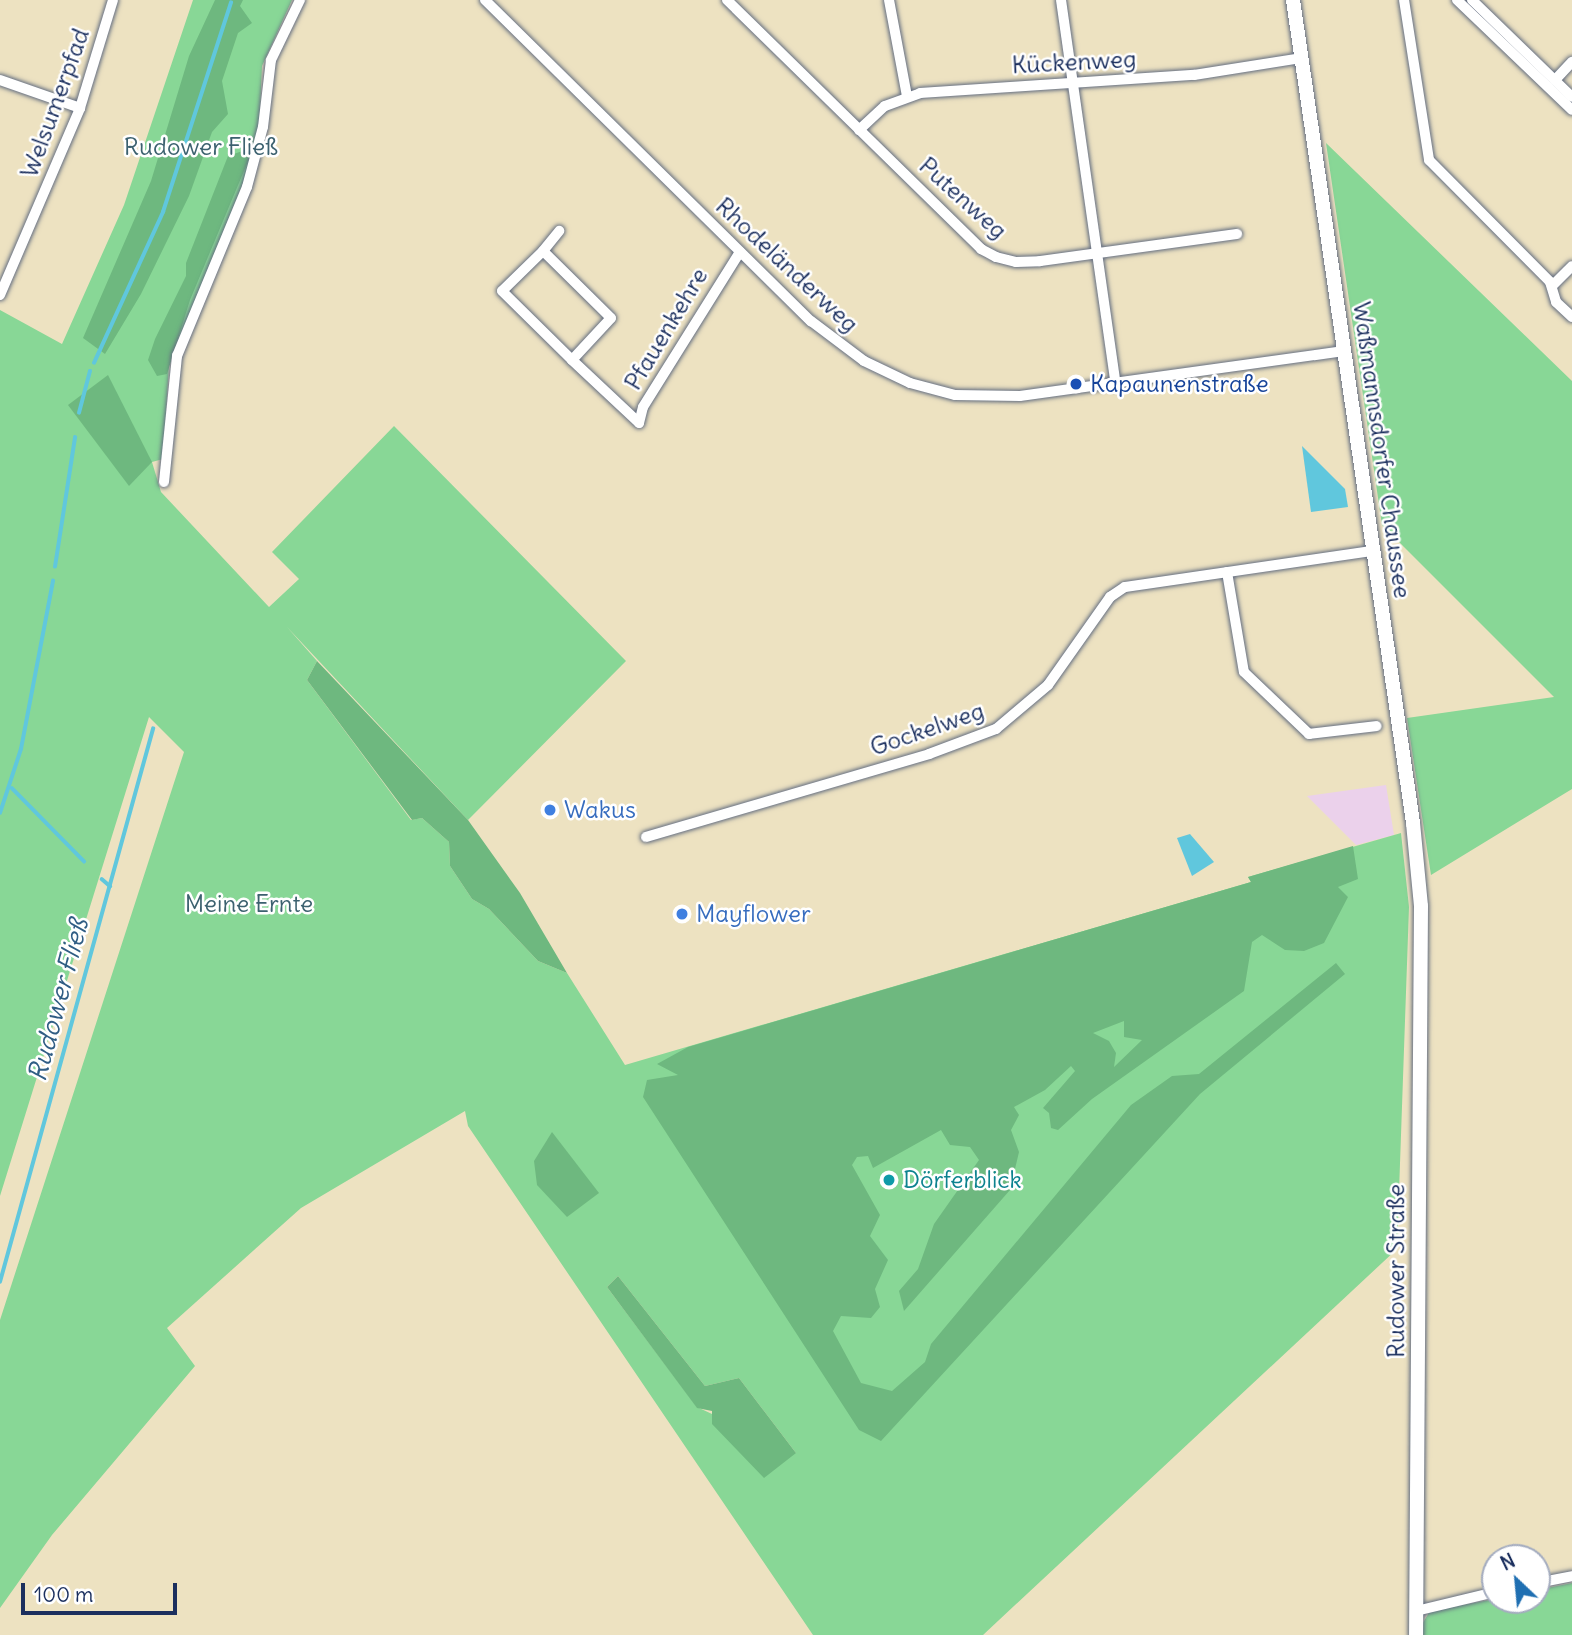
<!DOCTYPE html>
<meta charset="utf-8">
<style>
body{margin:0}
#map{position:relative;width:1572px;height:1635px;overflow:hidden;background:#ede2c1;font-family:Delius,sans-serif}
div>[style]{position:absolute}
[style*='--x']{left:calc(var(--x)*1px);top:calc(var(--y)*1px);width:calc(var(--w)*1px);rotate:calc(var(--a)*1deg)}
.built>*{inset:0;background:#ebd1eb}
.green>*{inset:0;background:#88d796}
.forest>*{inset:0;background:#6eb87f}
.water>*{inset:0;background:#60c7dd}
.stream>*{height:3.5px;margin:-1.75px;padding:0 1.75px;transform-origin:1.75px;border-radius:1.75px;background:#60c7dd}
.roads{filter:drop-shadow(0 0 2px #646e81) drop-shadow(0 0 2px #646e81)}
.minor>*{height:10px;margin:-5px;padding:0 5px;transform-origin:5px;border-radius:5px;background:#fff}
.tertiary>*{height:14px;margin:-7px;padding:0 7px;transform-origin:7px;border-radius:7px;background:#fff}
.dots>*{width:19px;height:19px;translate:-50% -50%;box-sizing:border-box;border:4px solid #fff;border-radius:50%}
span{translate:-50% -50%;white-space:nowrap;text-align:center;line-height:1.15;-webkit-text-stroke:5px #fff;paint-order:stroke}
.street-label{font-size:24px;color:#1b2f5e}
.park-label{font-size:24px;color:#3c616f}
.transit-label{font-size:24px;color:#164399}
.left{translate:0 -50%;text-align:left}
.shop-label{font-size:24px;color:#366cbe}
.culture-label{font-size:24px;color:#0d838f}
.water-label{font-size:26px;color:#305d84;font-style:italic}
.north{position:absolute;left:1481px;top:1544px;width:70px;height:70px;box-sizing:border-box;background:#fff;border:2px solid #a4acbf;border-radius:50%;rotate:334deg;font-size:19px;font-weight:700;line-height:28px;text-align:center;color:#1b2f5e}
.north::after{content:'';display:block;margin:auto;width:24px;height:32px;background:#1f6fb2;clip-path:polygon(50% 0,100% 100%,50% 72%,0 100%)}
.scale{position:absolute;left:21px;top:1583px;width:156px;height:32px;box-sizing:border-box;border:4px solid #1b2f5e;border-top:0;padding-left:9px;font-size:21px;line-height:24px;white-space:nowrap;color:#1b2f5e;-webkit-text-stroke:5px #fff;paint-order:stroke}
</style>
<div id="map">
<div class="built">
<div style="clip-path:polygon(1386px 785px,1394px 835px,1356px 845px,1307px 796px)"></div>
</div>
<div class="green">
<div style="clip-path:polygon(evenodd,193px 0,292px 0,262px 66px,259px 131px,252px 161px,169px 365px,163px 459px,152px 462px,161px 492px,269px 607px,299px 579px,272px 552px,394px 426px,626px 661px,468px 820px,287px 627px,317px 661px,307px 680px,411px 820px,422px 818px,449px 842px,450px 866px,472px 899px,489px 909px,538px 961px,567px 973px,625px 1065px,1251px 882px,1248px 877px,1401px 833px,1409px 907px,1397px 1249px,983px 1635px,813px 1635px,468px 1126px,465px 1111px,301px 1208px,167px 1328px,195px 1366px,52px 1535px,0 1608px,0 1320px,184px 752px,149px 717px,0 1196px,0 310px,62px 344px,124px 205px,193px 0,618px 1276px,705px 1386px,739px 1378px,796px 1453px,697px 1407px,607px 1287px,618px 1276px)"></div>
<div style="clip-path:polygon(1326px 143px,1572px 381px,1572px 789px,1431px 875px,1407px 718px,1554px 697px,1382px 525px)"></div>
<div style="clip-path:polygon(1572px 1583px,1572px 1635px,1421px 1635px,1421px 1626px,1430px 1611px,1495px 1599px,1537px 1600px,1537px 1590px)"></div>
</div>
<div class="forest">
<div style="clip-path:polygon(215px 0,243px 0,240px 6px,252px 23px,238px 33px,222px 81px,228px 114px,212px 132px,189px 196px,141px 294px,105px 354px,83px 338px,151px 181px,189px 56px)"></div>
<div style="clip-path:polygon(254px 147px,190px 300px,167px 374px,157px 376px,148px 360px,155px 339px,186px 276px,186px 263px,228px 156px)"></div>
<div style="clip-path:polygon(108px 375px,152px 462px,129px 486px,68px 405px)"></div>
<div style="clip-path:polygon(317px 661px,468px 820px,520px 893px,567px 973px,538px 961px,489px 909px,472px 899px,450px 866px,449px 842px,422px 818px,412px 820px,307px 680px)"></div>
<div style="clip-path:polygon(evenodd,1353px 846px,1358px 879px,1338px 887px,1348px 897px,1324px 943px,1304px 951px,1285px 950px,1262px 935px,1252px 942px,1244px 991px,1092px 1099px,1058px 1130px,1051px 1128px,1049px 1113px,1043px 1108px,1075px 1071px,1071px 1066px,1045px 1090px,1014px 1107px,1019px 1115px,1011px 1130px,1019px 1152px,1010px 1190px,904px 1311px,899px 1291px,918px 1269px,934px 1224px,979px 1160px,970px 1147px,950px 1145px,941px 1130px,873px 1168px,868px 1156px,857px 1157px,852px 1165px,880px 1215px,870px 1236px,888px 1260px,875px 1289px,880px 1307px,871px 1318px,841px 1316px,833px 1331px,861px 1383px,892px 1391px,925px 1362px,931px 1344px,1131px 1105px,1172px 1076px,1199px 1074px,1336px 963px,1345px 974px,1200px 1094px,881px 1441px,859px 1430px,643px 1097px,647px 1080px,678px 1075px,657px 1064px,688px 1047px,1251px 882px,1248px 877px,1353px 846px,1124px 1021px,1124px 1037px,1142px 1040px,1114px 1067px,1116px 1053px,1109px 1041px,1093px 1033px,1124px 1021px)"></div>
<div style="clip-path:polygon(552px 1132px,599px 1193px,567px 1217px,537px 1185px,534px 1161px)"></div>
<div style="clip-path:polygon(618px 1276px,705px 1386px,739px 1378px,796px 1453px,764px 1478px,712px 1424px,712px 1411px,697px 1408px,607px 1287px)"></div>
</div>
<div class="water">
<div style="clip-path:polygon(1302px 446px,1345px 489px,1348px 507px,1311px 512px)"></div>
<div style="clip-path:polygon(1190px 834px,1214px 862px,1192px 876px,1177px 838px)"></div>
</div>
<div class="stream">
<div style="--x:94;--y:363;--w:166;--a:-65.4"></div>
<div style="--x:163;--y:212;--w:220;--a:-72"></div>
<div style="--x:79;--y:413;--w:43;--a:-75.3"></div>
<div style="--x:55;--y:567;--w:131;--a:-81.2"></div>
<div style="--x:12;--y:788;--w:103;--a:45.4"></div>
<div style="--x:0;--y:813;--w:67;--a:-71.8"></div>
<div style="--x:21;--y:749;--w:171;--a:-79.2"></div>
<div style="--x:102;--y:879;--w:11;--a:41"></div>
<div style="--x:0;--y:1282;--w:574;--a:-74.53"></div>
</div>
<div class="roads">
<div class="minor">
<div style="--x:485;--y:0;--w:458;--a:44.6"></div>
<div style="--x:811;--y:321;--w:66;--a:37"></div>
<div style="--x:864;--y:361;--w:51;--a:25.6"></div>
<div style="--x:910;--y:383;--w:47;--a:14.9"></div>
<div style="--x:955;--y:395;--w:65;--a:0.9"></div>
<div style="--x:1020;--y:396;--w:327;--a:-7.9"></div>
<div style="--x:727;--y:0;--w:356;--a:44.4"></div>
<div style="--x:981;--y:249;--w:17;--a:28"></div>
<div style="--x:996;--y:257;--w:21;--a:14"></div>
<div style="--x:1016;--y:262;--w:24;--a:-2"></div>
<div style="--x:1040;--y:261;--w:199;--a:-7.8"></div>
<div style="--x:889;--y:0;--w:98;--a:79.4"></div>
<div style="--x:1061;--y:0;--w:389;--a:81.9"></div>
<div style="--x:1404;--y:0;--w:162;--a:81.1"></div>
<div style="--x:1429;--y:160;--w:172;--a:45.2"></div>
<div style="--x:1550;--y:282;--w:21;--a:73"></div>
<div style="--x:1556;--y:302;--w:22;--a:43"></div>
<div style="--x:1457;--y:0;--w:159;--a:43.7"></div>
<div style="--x:1472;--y:0;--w:139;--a:44.1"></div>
<div style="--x:0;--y:80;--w:85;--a:19.3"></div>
<div style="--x:1555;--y:80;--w:25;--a:-47"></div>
<div style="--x:859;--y:130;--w:35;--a:-43"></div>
<div style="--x:885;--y:106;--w:37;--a:-20"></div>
<div style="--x:920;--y:93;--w:275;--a:-3.8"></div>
<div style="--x:1194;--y:75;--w:108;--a:-9"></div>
<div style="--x:543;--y:251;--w:26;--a:-51"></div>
<div style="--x:1552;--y:286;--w:28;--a:-45"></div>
<div style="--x:0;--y:295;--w:203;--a:-66.8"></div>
<div style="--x:80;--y:108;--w:113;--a:-73"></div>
<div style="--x:572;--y:360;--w:57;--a:-47.1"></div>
<div style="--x:611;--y:318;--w:95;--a:-135.4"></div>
<div style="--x:543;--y:251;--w:57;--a:135.7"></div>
<div style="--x:502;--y:291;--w:98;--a:44.6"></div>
<div style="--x:572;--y:360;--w:92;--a:43.2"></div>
<div style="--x:639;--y:423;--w:16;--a:-76"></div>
<div style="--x:643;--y:407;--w:183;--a:-58"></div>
<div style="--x:164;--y:482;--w:127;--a:-84.1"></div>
<div style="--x:177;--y:356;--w:183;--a:-67.5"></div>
<div style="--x:247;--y:187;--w:62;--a:-75.1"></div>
<div style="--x:263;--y:127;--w:67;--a:-83.2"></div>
<div style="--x:271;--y:60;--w:67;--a:-64.2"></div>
<div style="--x:1227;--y:572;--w:101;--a:80.4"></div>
<div style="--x:1244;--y:672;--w:90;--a:43.6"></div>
<div style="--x:1309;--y:734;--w:68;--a:-6.7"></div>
<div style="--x:646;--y:837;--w:295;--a:-16.3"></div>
<div style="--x:929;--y:754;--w:72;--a:-20.5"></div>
<div style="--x:996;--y:729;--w:68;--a:-40.2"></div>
<div style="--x:1048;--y:685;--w:108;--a:-54.8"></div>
<div style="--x:1110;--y:597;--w:18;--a:-34"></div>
<div style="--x:1125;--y:587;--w:251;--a:-8.3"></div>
<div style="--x:1537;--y:1583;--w:36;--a:-11"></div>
<div style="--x:1416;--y:1611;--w:81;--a:-13.5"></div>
</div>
<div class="tertiary">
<div style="--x:1293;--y:0;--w:832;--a:81.7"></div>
<div style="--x:1413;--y:823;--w:83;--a:84.5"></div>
<div style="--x:1421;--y:906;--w:729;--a:90.39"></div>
</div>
</div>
<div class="dots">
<div style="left:1076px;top:384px;background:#1a4fb4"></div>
<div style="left:550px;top:810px;background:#3f7fe0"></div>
<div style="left:682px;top:914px;background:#3f7fe0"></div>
<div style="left:889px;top:1180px;background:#0f9aa8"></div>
</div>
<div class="street-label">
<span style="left:1074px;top:62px;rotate:-3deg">Kückenweg</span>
<span style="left:55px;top:103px;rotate:-70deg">Welsumerpfad</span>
<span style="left:963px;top:198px;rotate:42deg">Putenweg</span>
<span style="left:787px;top:265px;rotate:43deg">Rhodeländerweg</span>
<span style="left:666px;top:329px;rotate:-59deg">Pfauenkehre</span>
<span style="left:1382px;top:450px;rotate:82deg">Waßmannsdorfer Chaussee</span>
<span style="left:927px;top:729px;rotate:-19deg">Gockelweg</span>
<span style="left:1396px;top:1271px;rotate:-90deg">Rudower Straße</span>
</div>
<div class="park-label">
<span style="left:201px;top:147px">Rudower Fließ</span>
<span style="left:249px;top:904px">Meine Ernte</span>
</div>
<div class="transit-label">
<span class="left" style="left:1090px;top:384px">Kapaunenstraße</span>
</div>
<div class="shop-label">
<span class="left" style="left:564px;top:810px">Wakus</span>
<span class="left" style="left:696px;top:914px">Mayflower</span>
</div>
<div class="culture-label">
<span class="left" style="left:903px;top:1180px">Dörferblick</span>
</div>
<div class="water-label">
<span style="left:58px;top:1000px;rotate:-75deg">Rudower Fließ</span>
</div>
<div class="north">N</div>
<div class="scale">100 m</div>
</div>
